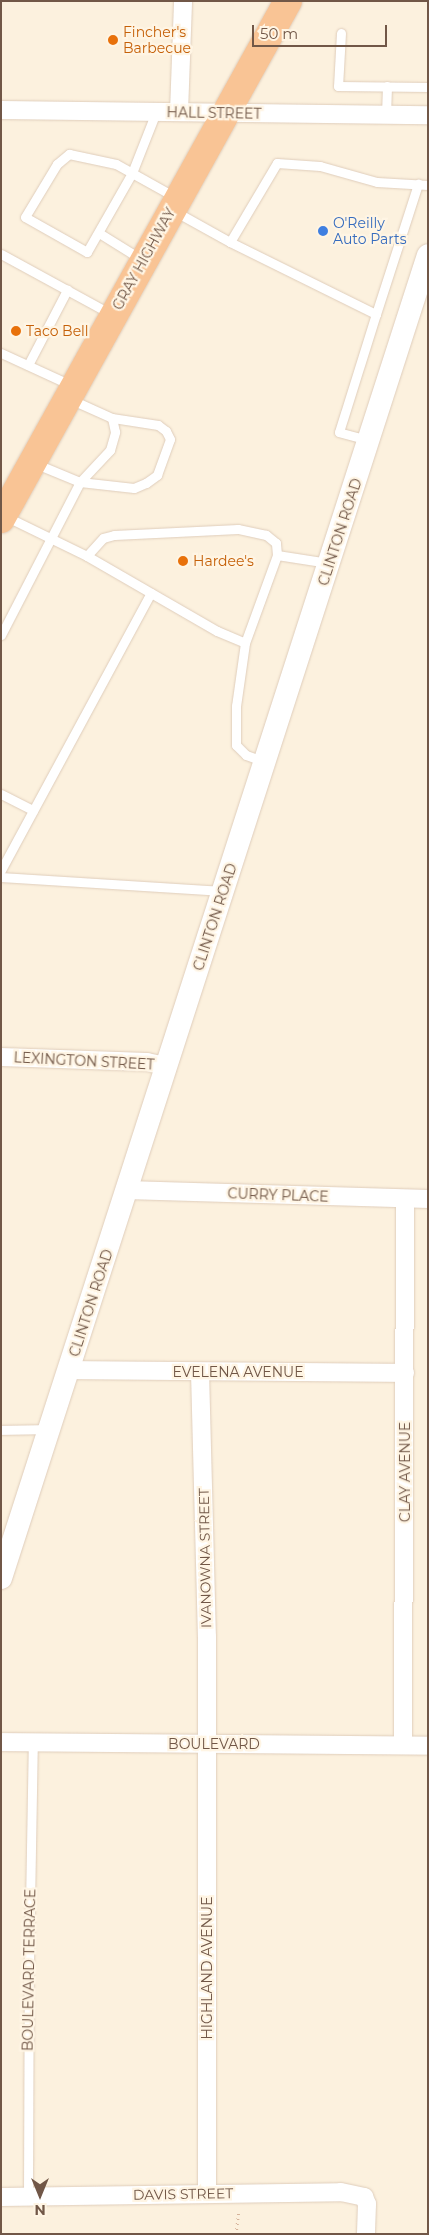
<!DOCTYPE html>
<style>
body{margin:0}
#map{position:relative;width:429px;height:2235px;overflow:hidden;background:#fcf1de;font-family:Montserrat,sans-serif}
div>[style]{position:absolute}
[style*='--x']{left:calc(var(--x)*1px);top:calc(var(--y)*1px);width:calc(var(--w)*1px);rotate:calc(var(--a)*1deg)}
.path>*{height:3px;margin-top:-1.5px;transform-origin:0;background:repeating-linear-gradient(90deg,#d5b29a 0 1px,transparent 0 5px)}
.roads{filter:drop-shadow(0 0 1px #dfcdbb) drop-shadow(0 0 1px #dfcdbb)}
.service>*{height:9px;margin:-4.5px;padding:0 4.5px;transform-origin:4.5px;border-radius:4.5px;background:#fff}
.minor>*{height:18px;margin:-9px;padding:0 9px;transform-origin:9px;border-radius:9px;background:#fff}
.tertiary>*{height:22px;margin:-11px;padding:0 11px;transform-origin:11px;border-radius:11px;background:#fff}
.trunk>*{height:28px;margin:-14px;padding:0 14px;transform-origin:14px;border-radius:14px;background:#f9c495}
.dots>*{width:14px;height:14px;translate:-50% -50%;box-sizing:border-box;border:2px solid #fff5e4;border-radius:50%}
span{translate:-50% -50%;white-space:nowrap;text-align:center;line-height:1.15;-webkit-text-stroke:4.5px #fff5e4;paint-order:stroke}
.food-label{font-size:14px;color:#c56008}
.left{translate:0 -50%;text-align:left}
.street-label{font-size:14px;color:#715747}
.shop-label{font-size:14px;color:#366cbe}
.frame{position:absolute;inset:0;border:2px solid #715747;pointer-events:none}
.north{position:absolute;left:15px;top:2170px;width:50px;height:50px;-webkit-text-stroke:4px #fff5e4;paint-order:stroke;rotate:180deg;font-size:14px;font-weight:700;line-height:20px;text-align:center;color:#715747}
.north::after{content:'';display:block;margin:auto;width:18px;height:22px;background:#715747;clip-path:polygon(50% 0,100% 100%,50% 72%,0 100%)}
.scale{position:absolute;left:252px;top:25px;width:135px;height:22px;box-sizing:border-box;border:2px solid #715747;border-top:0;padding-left:6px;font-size:15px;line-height:18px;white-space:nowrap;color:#715747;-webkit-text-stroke:4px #fff5e4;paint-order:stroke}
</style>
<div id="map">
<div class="path">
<div style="--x:236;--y:2234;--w:24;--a:-83"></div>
</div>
<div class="roads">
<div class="service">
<div style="--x:341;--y:33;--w:53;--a:93.2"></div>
<div style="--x:338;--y:86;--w:90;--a:0.6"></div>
<div style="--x:156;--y:112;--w:66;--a:111.5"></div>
<div style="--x:132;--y:173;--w:91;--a:119.7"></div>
<div style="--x:87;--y:252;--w:71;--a:-150.6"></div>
<div style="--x:25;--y:217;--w:62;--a:-58.9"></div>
<div style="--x:57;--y:164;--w:16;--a:-40"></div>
<div style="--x:69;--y:154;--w:48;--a:12"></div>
<div style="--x:116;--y:164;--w:18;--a:29"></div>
<div style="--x:132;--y:173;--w:49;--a:29.2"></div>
<div style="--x:386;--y:115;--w:29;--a:-88"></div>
<div style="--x:176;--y:212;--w:62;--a:29.1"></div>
<div style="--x:230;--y:242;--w:92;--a:-59.3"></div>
<div style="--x:277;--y:163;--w:43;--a:4"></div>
<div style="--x:320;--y:166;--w:59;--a:15.7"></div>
<div style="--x:377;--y:182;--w:51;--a:3.4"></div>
<div style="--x:99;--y:233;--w:49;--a:31.8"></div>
<div style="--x:230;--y:242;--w:163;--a:26.3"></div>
<div style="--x:376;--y:314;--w:137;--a:-72.1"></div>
<div style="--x:1;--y:254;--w:125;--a:28.6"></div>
<div style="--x:1;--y:353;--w:77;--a:24.6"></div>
<div style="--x:28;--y:365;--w:85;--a:-62.5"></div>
<div style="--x:368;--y:440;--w:30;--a:-165"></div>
<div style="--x:339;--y:432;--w:124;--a:-72.6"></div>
<div style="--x:34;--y:463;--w:50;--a:22.4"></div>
<div style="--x:80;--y:482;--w:54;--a:6.3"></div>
<div style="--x:134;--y:488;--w:13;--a:-23"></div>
<div style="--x:146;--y:483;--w:14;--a:-36"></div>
<div style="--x:157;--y:475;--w:38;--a:-70"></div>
<div style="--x:170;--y:439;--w:9;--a:-117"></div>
<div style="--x:166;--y:431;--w:10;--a:-143"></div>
<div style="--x:158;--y:425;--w:47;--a:-171.3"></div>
<div style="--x:7;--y:517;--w:89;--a:26"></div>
<div style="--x:87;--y:556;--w:150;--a:30"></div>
<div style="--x:217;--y:631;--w:30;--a:23"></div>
<div style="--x:245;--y:643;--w:94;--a:-70"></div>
<div style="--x:277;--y:555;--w:12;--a:-95"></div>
<div style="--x:276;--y:543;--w:13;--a:-141"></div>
<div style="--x:266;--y:535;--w:29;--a:-168"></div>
<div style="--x:238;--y:529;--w:124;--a:177.2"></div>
<div style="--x:114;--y:535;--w:11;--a:165"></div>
<div style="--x:103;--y:538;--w:24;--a:132"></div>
<div style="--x:277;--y:555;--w:52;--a:8.9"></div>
<div style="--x:1;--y:635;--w:172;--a:-62.7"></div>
<div style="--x:80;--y:482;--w:44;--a:-46.8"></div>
<div style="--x:110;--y:450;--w:19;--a:-74"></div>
<div style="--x:115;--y:432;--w:14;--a:-102"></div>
<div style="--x:112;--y:418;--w:46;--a:-155.7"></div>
<div style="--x:245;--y:643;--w:64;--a:98.1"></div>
<div style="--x:236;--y:706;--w:39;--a:90"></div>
<div style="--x:236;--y:745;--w:14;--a:45"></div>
<div style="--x:246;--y:755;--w:20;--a:20"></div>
<div style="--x:1;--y:794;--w:36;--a:27"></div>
<div style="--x:1;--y:870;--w:315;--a:-61.6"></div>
<div style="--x:1;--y:877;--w:222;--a:3.6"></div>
<div style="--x:1;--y:1430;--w:47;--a:-1.2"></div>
<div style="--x:28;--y:2197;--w:234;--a:-89.8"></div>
<div style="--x:29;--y:1963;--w:221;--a:-89"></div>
</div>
<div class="minor">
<div style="--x:1;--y:110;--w:427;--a:0.7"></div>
<div style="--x:179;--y:112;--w:111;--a:-87.9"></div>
<div style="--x:1;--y:1057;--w:146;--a:2"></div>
<div style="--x:147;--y:1062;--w:19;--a:12"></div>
<div style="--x:127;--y:1190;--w:301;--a:1.7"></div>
<div style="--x:70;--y:1370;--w:335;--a:0.5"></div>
<div style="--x:200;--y:1372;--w:265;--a:88.5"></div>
<div style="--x:207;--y:1637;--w:556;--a:90"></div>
<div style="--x:1;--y:1742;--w:427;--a:0.5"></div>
<div style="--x:403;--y:1745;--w:546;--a:-89.79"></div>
<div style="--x:1;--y:2197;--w:340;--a:-0.8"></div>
<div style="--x:341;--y:2192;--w:24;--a:12"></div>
<div style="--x:364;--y:2197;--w:8;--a:67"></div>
<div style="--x:367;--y:2204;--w:30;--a:92"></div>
</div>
<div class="tertiary">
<div style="--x:1;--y:1578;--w:1390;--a:-72.11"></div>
</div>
<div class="trunk">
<div style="--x:1;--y:519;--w:592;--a:-61.01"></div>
</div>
</div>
<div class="dots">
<div style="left:113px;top:40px;background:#e8710a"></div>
<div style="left:323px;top:231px;background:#3f7fe0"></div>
<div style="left:16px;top:331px;background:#e8710a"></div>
<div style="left:183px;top:561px;background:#e8710a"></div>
</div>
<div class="food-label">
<span class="left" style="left:123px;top:40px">Fincher's<br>Barbecue</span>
<span class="left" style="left:26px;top:331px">Taco Bell</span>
<span class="left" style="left:193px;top:561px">Hardee's</span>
</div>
<div class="street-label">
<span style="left:214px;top:113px;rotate:1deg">HALL STREET</span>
<span style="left:144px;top:259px;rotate:-61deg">GRAY HIGHWAY</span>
<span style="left:340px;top:532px;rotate:-72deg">CLINTON ROAD</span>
<span style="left:215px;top:917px;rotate:-72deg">CLINTON ROAD</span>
<span style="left:84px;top:1061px;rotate:3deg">LEXINGTON STREET</span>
<span style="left:278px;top:1195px;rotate:2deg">CURRY PLACE</span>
<span style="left:91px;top:1303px;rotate:-72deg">CLINTON ROAD</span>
<span style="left:238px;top:1372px">EVELENA AVENUE</span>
<span style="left:405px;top:1472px;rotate:-90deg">CLAY AVENUE</span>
<span style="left:205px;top:1558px;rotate:-91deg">IVANOWNA STREET</span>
<span style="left:214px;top:1744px">BOULEVARD</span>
<span style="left:207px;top:1968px;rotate:-90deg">HIGHLAND AVENUE</span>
<span style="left:29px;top:1970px;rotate:-89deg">BOULEVARD TERRACE</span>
<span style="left:183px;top:2194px;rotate:-1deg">DAVIS STREET</span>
</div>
<div class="shop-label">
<span class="left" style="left:333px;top:231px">O'Reilly<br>Auto Parts</span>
</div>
<div class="frame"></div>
<div class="north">N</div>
<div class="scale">50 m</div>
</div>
